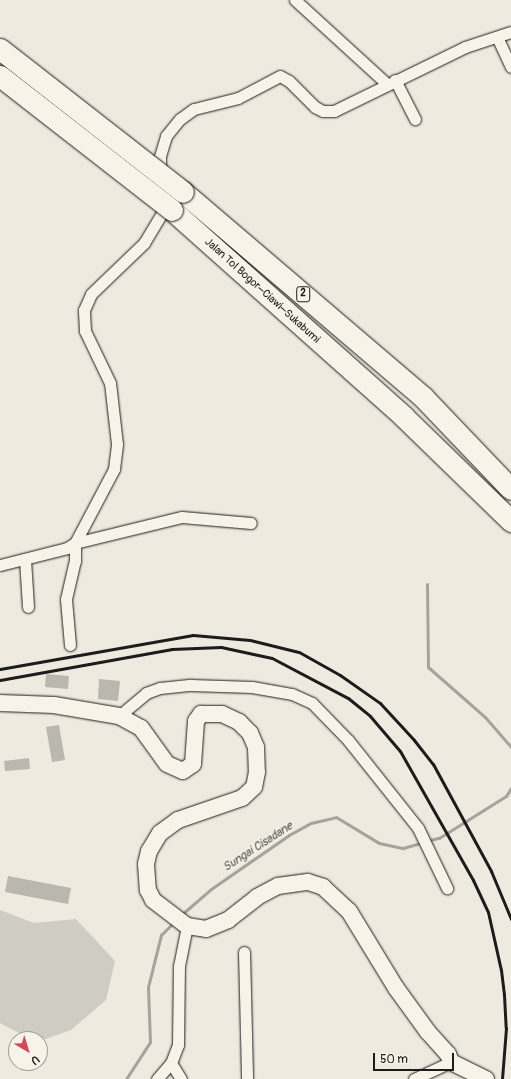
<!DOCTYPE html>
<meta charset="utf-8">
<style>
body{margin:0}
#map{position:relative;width:511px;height:1079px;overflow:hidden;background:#eeeae0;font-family:Pangolin,sans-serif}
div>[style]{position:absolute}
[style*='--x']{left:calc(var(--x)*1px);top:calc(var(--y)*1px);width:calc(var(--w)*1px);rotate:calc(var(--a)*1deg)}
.green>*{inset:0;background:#cfccc3}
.stream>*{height:3px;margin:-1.5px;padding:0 1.5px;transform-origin:1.5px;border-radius:1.5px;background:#a6a39d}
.building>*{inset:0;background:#bab7af}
.roads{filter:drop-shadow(0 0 1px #1c1c1c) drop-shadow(0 0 1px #1c1c1c)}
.minor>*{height:11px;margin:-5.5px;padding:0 5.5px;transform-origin:5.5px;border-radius:5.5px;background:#f7f3e8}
.secondary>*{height:16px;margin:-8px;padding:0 8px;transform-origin:8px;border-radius:8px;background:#f7f3e8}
.motorway>*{height:21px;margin:-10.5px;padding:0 10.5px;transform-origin:10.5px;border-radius:10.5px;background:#f7f3e8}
.rail>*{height:3px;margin:-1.5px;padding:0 1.5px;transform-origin:1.5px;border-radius:1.5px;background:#1c1c1c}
.bridges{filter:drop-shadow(0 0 1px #1c1c1c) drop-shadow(0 0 1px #1c1c1c)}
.motorway-bridge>*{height:21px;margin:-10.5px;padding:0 10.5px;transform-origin:10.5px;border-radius:10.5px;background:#f7f3e8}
span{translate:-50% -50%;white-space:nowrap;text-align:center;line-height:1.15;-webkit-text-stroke:3px #f7f3e8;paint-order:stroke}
.shield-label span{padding:1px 3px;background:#f7f3e8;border:1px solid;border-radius:3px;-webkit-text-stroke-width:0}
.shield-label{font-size:10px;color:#1c1c1c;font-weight:700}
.street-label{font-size:11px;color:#1c1c1c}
.water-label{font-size:12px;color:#535250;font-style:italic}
.north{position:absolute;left:8px;top:1031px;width:40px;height:40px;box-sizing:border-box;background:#f7f3e8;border:1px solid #9f9d96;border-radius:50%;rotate:142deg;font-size:11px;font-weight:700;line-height:16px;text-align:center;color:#1c1c1c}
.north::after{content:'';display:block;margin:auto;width:14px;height:18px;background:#d1495b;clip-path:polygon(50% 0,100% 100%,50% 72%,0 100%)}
.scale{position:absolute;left:373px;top:1053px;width:81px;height:18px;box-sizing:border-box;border:2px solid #1c1c1c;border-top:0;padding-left:5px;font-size:12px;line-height:14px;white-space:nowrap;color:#1c1c1c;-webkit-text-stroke:3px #f7f3e8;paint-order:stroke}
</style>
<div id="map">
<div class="green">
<div style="clip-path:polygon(0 910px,34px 923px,76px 919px,115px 961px,106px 1000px,71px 1030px,40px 1041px,40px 1039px,30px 1039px,0 1023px)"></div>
</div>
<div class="stream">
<div style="--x:427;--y:584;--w:83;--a:89.3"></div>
<div style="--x:428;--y:667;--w:76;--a:41.3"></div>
<div style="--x:485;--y:717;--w:40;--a:49"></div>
<div style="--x:181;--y:915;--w:40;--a:-41"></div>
<div style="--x:211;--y:889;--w:95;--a:-34.7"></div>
<div style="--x:289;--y:835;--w:25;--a:-29"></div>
<div style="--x:311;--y:823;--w:26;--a:-13"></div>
<div style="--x:336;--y:817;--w:50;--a:31.2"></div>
<div style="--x:379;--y:843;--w:25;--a:12"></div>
<div style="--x:403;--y:848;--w:37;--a:-16"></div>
<div style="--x:439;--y:838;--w:79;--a:-32.1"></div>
<div style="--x:506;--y:796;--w:9;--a:-58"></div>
<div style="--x:126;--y:1079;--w:44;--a:-57"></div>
<div style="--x:150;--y:1042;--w:55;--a:-92.1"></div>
<div style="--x:148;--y:987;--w:54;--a:-76"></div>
<div style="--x:161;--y:935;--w:18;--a:-45"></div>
</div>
<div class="building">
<div style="clip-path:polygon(46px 674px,69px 676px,68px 689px,45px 687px)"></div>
<div style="clip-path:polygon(99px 679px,120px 681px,118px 701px,98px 699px)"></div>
<div style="clip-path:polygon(59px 725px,65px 760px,52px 762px,46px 727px)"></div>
<div style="clip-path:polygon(29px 758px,30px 769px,5px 771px,4px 761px)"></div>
<div style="clip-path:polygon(8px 876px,71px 888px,68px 904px,5px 892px)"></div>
</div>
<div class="roads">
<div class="minor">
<div style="--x:295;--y:0;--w:125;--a:42.4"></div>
<div style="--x:497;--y:37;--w:33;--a:65"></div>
<div style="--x:395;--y:80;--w:44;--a:62.9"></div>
<div style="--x:160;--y:176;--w:20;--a:-90"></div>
<div style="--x:160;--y:156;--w:21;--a:-73"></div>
<div style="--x:166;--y:136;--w:22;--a:-51"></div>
<div style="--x:180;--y:119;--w:17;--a:-36"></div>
<div style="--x:194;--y:109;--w:45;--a:-14"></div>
<div style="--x:238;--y:98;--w:47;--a:-27.6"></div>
<div style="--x:280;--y:76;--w:10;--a:29"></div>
<div style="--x:289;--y:81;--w:37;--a:45"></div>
<div style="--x:315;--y:107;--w:9;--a:27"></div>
<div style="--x:323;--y:111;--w:11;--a:0"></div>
<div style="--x:334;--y:111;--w:146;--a:-26"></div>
<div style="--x:465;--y:47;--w:48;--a:-18.1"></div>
<div style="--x:25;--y:559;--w:48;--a:86.4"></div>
<div style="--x:0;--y:565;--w:69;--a:-14.2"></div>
<div style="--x:67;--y:548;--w:9;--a:-32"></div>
<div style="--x:75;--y:543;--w:84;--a:-62.2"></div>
<div style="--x:114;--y:469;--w:25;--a:-83"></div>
<div style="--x:117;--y:444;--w:61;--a:-96.5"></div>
<div style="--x:110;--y:383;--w:58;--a:-115.7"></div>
<div style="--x:85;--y:331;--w:21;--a:-93"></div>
<div style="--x:84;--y:310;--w:17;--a:-66"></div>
<div style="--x:91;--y:294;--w:74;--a:-43.9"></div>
<div style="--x:144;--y:243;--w:35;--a:-59"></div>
<div style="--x:162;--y:213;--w:13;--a:-81"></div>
<div style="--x:70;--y:645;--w:46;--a:-95"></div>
<div style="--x:66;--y:599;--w:39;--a:-77"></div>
<div style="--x:75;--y:561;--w:18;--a:-90"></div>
<div style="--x:75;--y:543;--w:110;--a:-13.7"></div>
<div style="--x:182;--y:517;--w:69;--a:5"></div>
<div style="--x:119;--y:716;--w:35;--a:-40"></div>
<div style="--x:146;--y:693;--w:15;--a:-20"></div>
<div style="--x:160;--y:688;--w:31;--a:-6"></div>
<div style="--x:191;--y:685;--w:61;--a:1.9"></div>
<div style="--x:252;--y:687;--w:41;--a:9.9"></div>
<div style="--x:292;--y:694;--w:22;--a:24"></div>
<div style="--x:312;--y:703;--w:52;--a:45.8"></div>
<div style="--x:348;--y:740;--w:112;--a:51.5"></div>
<div style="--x:418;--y:828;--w:67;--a:64.2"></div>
<div style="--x:244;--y:952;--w:127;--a:88.6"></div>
<div style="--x:171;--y:1063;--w:19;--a:58"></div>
<div style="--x:157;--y:1079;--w:21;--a:-49"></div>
<div style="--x:171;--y:1063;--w:19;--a:-69"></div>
<div style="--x:178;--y:1045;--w:79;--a:-89.3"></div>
<div style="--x:179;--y:966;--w:41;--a:-78.7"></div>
<div style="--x:414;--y:1079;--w:41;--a:-24.7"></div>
</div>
<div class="secondary">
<div style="--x:0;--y:703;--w:54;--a:2.1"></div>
<div style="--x:54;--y:705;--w:66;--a:9.6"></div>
<div style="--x:119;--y:716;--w:25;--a:29"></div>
<div style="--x:141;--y:728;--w:44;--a:54.2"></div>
<div style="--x:167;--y:764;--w:17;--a:24"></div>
<div style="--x:183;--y:771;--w:12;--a:-35"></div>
<div style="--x:193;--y:764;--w:43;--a:-86"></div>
<div style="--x:196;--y:721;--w:9;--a:-54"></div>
<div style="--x:201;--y:714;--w:21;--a:0"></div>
<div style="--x:222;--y:714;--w:19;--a:25"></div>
<div style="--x:239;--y:722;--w:16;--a:45"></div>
<div style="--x:250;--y:733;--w:15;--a:67"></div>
<div style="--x:256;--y:747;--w:25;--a:88"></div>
<div style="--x:257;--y:772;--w:15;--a:101"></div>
<div style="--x:254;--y:787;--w:16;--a:137"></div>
<div style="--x:242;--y:798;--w:68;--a:161"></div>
<div style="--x:178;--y:820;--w:22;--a:144"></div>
<div style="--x:160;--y:833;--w:21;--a:121"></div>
<div style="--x:149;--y:851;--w:13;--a:103"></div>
<div style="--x:146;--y:864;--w:26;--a:86"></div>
<div style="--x:148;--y:890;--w:11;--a:63"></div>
<div style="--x:153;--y:900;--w:43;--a:37.4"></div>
<div style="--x:187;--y:926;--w:19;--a:9"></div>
<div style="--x:206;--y:929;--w:24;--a:-22"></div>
<div style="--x:228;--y:920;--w:37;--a:-38"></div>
<div style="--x:257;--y:897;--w:24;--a:-28"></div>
<div style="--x:278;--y:886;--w:30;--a:-8"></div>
<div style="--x:308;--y:882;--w:16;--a:18"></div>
<div style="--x:323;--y:887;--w:35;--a:43"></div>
<div style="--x:349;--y:911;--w:90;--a:58.6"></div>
<div style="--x:396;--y:988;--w:54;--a:54"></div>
<div style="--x:428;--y:1032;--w:30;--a:48"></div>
<div style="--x:448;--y:1054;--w:9;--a:69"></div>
<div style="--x:451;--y:1062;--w:39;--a:26"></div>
</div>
<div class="motorway">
<div style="--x:183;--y:192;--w:316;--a:40.5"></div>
<div style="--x:423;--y:397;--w:127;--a:46.3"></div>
<div style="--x:172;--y:210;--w:310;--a:41.7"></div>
<div style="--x:403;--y:416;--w:151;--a:44.2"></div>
</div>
</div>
<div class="rail">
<div style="--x:0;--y:669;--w:196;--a:-10"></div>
<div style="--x:193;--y:635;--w:57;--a:5"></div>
<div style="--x:250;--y:640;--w:50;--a:13.8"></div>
<div style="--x:299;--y:652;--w:47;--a:29.3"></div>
<div style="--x:340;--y:675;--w:49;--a:35"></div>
<div style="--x:380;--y:703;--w:50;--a:47.4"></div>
<div style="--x:414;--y:740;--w:31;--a:52"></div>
<div style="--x:433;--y:764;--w:122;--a:61.5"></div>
<div style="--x:491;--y:871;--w:52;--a:67.4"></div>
<div style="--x:0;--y:680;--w:175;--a:-10.2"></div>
<div style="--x:172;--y:649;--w:49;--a:-2.3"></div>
<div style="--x:221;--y:647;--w:52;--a:12.2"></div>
<div style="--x:272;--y:658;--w:86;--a:27.8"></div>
<div style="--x:348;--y:698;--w:28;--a:39"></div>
<div style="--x:370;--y:716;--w:46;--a:49.4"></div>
<div style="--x:400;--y:751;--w:148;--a:60.5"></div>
<div style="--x:473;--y:880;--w:35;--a:65"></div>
<div style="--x:488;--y:912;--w:59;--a:77.4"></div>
<div style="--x:501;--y:970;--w:25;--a:83"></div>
<div style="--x:504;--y:995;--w:33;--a:87"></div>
<div style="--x:506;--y:1028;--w:51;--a:94.5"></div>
</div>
<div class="bridges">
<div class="motorway-bridge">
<div style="--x:0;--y:49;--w:232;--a:38"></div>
<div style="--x:0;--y:76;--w:218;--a:37.9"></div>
</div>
</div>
<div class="shield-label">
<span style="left:303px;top:294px">2</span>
</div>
<div class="street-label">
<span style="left:262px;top:291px;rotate:42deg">Jalan Tol Bogor–Ciawi–Sukabumi</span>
</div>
<div class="water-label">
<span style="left:258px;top:847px;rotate:-33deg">Sungai Cisadane</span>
</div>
<div class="north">U</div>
<div class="scale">50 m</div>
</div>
